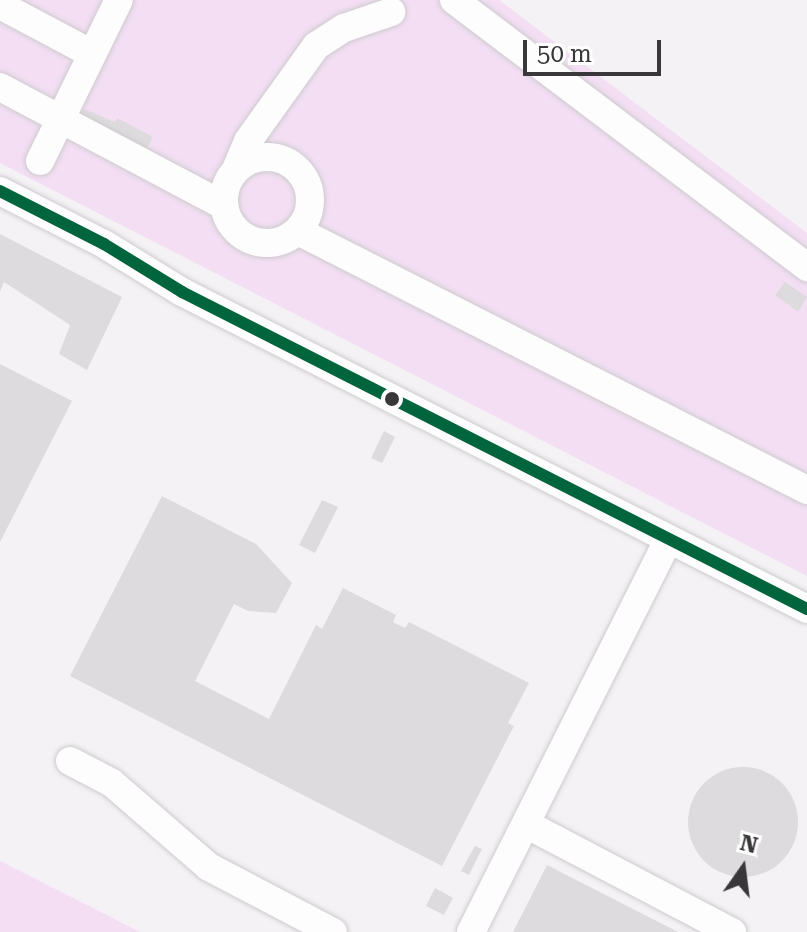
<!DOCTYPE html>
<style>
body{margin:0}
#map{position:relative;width:807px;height:932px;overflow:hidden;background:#f5f2f5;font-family:"Roboto Serif",serif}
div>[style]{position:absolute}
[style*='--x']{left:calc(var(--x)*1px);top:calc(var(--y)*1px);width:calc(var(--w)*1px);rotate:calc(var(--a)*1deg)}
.green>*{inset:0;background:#f3def4}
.building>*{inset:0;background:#dddbdd}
.round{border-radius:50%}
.roads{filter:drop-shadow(0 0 2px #cdcbcd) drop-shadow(0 0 2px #cdcbcd)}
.minor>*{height:28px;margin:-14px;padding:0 14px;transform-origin:14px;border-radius:14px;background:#fefdfe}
.minor>.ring{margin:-14px;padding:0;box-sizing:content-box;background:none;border:28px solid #fefdfe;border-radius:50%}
.bus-1>*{height:12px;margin:-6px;padding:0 6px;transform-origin:6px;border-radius:6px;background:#00643c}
.dots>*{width:22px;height:22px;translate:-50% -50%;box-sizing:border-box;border:4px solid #fff;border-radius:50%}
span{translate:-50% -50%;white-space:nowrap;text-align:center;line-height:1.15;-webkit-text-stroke:6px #fff;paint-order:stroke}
.north{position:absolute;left:703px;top:828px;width:80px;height:80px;-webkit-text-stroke:6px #fff;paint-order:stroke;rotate:14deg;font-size:22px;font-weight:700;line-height:32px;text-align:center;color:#393739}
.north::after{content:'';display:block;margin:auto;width:28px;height:36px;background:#393739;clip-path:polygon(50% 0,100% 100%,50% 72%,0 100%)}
.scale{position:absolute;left:523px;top:40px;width:138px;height:36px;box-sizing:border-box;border:4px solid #393739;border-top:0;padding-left:10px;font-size:24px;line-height:28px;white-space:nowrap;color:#393739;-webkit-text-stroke:6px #fff;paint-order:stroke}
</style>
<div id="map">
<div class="green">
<div style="clip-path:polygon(0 0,499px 0,807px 233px,807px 576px,0 163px)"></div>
<div style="clip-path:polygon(0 861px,95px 909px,140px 932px,0 932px)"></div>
</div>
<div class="building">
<div style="clip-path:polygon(84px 109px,115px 122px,117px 118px,153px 137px,147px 148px,82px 115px)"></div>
<div style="clip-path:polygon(0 234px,122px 297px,87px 370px,59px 354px,70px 325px,4px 282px,0 292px)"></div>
<div style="clip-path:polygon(785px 282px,807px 297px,798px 312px,775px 295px)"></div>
<div style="clip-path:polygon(0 364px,72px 401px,0 542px)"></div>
<div style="clip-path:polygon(384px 431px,395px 437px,382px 463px,371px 458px)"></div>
<div style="clip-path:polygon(162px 496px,256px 544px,292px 583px,276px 613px,248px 611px,234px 604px,195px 681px,269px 719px,316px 625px,322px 629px,343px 588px,396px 615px,393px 622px,405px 628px,409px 622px,529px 683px,508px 723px,514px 726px,442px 866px,70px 676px)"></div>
<div style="clip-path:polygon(322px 500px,338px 507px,315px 553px,299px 545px)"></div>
<div class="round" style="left:688px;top:767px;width:110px;height:110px"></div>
<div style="clip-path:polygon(475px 846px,482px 849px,469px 875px,461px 871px)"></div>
<div style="clip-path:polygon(547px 865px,678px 932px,513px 932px)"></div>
<div style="clip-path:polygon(435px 888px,453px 898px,444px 915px,426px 906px)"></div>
</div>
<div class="roads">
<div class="minor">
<div style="--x:454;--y:0;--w:443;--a:37.1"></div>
<div style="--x:0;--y:5;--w:104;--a:28"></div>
<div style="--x:0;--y:87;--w:252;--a:27.9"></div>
<div class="ring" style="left:224px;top:157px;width:58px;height:58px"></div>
<div style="--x:40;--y:161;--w:179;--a:-63.9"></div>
<div style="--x:237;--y:167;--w:28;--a:-67"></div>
<div style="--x:248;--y:141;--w:117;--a:-54.4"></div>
<div style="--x:316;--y:46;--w:33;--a:-33"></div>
<div style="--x:344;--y:28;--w:50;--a:-18.8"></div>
<div style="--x:0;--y:191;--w:117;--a:27"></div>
<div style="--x:104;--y:244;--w:92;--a:31.6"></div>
<div style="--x:182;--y:292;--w:701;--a:26.89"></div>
<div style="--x:298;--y:231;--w:571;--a:26.97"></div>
<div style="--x:70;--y:761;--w:47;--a:27.6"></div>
<div style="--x:112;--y:783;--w:128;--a:40.9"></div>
<div style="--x:209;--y:867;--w:140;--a:27.7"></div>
<div style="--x:526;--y:824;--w:233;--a:27.7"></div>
<div style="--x:471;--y:932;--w:440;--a:-63.3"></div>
</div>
</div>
<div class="bus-1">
<div style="--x:0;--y:191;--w:117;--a:27"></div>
<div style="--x:104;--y:244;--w:92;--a:31.6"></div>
<div style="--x:182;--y:292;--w:701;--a:26.89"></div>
</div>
<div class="dots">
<div style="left:392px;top:399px;background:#393739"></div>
</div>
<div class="north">N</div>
<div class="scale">50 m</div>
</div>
